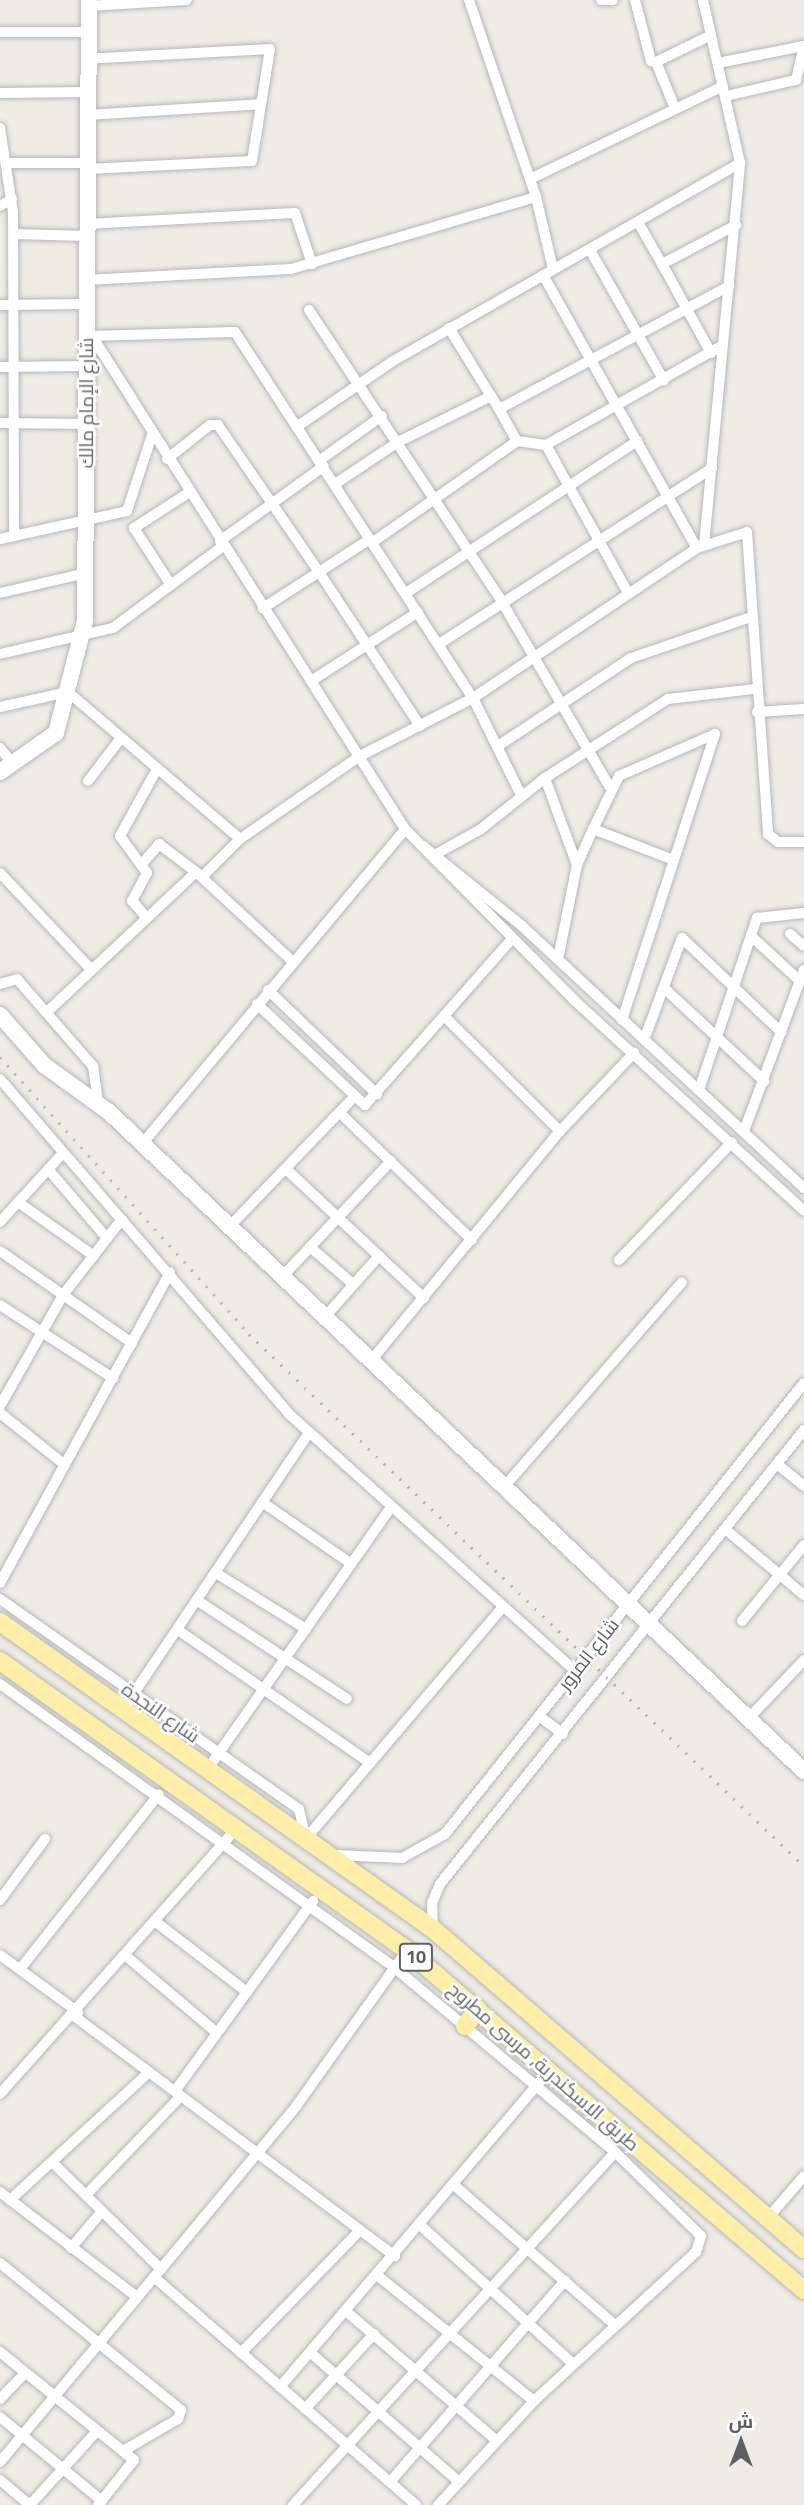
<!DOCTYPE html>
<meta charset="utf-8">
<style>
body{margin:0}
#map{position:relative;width:804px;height:2505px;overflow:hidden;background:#eeece4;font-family:"Titillium Web",Cairo,sans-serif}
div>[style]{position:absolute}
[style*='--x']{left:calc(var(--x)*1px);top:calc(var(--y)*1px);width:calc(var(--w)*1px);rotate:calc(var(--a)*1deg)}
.roads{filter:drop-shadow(0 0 2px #b5b7bb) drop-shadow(0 0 2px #b5b7bb)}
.street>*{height:10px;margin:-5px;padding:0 5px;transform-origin:5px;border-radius:5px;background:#fff}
.secondary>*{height:16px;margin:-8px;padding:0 8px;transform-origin:8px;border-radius:8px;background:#fff}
.primary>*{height:18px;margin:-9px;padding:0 9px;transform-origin:9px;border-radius:9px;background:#feeeaa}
.rail>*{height:2.5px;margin-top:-1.25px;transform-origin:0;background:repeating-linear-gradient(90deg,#b3b4b5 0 2px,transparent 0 11px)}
span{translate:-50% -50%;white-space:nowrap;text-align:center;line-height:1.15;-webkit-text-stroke:5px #fff;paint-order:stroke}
.shield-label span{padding:2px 5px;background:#fff;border:2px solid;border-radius:5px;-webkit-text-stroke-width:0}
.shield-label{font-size:18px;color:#5c6065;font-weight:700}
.street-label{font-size:19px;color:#5c6065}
.north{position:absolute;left:706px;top:2407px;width:70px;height:70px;-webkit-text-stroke:5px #fff;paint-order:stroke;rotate:0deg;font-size:19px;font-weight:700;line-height:28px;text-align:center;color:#5c6065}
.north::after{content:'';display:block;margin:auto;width:24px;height:32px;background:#5c6065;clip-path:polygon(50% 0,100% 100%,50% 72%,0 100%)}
</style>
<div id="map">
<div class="roads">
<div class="street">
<div style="--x:469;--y:0;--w:208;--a:71.2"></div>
<div style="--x:601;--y:0;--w:12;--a:0"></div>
<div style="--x:635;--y:0;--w:63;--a:75.3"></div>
<div style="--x:651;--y:61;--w:5;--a:11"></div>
<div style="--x:656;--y:62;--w:50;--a:67.6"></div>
<div style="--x:88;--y:6;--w:99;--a:-3.5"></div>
<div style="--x:0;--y:32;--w:88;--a:0"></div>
<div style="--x:656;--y:62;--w:61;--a:-26.1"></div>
<div style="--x:711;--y:35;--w:36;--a:-103"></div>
<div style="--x:718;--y:63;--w:88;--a:-11.2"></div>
<div style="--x:0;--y:93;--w:88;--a:-0.7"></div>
<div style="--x:726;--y:96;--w:72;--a:-12.9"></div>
<div style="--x:796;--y:80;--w:35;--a:-77"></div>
<div style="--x:87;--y:115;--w:173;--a:-3.6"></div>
<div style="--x:0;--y:128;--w:85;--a:81.2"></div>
<div style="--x:13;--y:212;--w:324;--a:89.8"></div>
<div style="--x:7;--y:163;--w:80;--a:0"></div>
<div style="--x:87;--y:169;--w:165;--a:-2.8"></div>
<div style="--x:252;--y:161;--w:113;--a:-80.9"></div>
<div style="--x:270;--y:49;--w:182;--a:176.9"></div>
<div style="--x:530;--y:179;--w:214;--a:-25.7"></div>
<div style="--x:0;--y:206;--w:14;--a:-30"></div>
<div style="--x:86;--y:224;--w:209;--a:-3"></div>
<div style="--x:295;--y:213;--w:54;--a:71.6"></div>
<div style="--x:639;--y:224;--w:46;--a:60.1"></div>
<div style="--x:14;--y:234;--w:72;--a:1.6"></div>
<div style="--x:590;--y:250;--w:150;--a:60.5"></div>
<div style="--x:543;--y:275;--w:313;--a:60.6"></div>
<div style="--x:86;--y:280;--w:205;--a:-3.1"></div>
<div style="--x:291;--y:269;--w:255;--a:-16.4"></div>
<div style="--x:536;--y:197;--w:74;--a:76.7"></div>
<div style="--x:0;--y:305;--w:85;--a:-0.7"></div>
<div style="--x:309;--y:310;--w:350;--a:56.5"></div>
<div style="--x:502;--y:602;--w:213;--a:59.8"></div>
<div style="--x:449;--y:328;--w:80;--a:58.3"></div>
<div style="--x:88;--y:336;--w:147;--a:-1.6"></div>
<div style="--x:235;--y:332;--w:437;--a:57"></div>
<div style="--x:473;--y:698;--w:108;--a:63.7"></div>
<div style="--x:92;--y:336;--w:584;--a:57.59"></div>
<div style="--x:405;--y:829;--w:240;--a:45.3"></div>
<div style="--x:574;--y:1000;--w:312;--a:42.5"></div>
<div style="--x:711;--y:353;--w:102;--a:-118.8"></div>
<div style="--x:662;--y:264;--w:84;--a:-27.8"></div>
<div style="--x:0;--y:367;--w:86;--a:-0.7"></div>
<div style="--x:499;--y:409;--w:37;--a:61"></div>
<div style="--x:517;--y:441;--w:29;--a:8"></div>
<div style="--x:546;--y:445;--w:203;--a:-29.5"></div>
<div style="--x:0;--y:423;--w:86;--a:0.7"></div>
<div style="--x:298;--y:426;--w:115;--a:-34.4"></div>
<div style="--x:393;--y:361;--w:400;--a:-29.7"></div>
<div style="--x:546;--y:445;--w:167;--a:61"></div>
<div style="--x:167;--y:459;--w:55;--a:-38.3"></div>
<div style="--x:210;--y:425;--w:8;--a:0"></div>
<div style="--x:218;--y:425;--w:178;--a:55.5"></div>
<div style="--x:319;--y:572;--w:67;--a:147.3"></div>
<div style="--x:320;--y:460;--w:76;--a:-35.4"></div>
<div style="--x:335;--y:484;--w:76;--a:-33.7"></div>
<div style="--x:398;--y:442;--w:104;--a:-26.3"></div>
<div style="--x:491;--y:396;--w:15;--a:58"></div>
<div style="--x:499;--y:409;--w:261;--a:-28.1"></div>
<div style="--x:0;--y:539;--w:130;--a:-12.4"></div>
<div style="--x:127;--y:511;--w:80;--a:-71.8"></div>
<div style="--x:370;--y:539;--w:61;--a:147.1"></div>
<div style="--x:319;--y:572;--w:184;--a:56.7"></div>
<div style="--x:220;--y:541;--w:128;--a:-35.8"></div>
<div style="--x:373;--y:542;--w:176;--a:-35"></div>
<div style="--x:704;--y:545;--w:384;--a:-84.6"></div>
<div style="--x:740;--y:163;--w:131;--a:-102.8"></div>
<div style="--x:171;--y:585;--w:68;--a:-123"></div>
<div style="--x:134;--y:528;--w:64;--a:-32.9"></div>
<div style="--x:0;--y:593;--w:88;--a:-13.1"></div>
<div style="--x:406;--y:593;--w:277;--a:-33.3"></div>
<div style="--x:439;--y:644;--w:325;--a:-32.8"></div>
<div style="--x:0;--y:654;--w:116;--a:-13"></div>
<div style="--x:113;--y:628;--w:137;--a:-36.7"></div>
<div style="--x:311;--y:681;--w:127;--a:-32.8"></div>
<div style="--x:0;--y:707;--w:70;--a:-12.4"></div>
<div style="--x:68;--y:692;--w:226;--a:40.5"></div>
<div style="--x:240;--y:839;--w:146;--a:-34.7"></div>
<div style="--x:360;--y:756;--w:127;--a:-27.2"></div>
<div style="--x:473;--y:698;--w:270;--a:-33.8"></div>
<div style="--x:697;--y:548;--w:52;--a:-17.7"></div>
<div style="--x:747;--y:532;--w:303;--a:86"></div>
<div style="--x:768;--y:834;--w:13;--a:39"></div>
<div style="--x:778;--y:842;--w:26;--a:0"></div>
<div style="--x:757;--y:712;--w:47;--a:-3.7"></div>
<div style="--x:498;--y:746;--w:159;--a:-33.5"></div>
<div style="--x:631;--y:658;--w:124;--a:-18.9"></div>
<div style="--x:0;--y:748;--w:21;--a:51"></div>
<div style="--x:88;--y:781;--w:54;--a:-52.5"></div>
<div style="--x:423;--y:846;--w:127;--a:38.9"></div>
<div style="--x:522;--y:926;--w:385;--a:42.9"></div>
<div style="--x:438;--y:853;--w:49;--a:-29.2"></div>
<div style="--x:481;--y:829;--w:82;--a:-38.6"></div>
<div style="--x:141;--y:865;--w:28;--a:-49"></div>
<div style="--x:159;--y:844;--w:46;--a:37.1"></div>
<div style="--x:577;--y:865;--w:39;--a:-66"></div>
<div style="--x:0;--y:873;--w:129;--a:46.6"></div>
<div style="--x:202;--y:877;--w:54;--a:-45"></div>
<div style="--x:147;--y:918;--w:23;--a:-131"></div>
<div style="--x:132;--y:901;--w:32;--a:-62"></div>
<div style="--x:147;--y:873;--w:46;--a:-126.1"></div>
<div style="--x:120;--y:836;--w:77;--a:-61.1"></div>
<div style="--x:790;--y:934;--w:18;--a:41"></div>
<div style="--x:751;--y:936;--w:67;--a:42.6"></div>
<div style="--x:558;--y:959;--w:96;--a:-78.6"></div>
<div style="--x:577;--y:865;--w:93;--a:-110.2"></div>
<div style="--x:545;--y:778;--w:146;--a:-32.7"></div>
<div style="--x:668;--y:699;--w:88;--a:-6.6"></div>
<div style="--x:0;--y:984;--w:18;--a:-16"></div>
<div style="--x:17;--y:979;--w:116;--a:48.9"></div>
<div style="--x:93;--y:1066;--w:36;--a:82"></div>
<div style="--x:664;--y:988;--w:137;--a:42.9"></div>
<div style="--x:268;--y:990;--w:151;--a:43.7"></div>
<div style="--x:257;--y:1004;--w:148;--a:43.1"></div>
<div style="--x:365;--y:1105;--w:222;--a:-48.5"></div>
<div style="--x:47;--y:1012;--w:204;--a:-43.2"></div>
<div style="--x:196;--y:872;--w:131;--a:42.8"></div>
<div style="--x:444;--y:1016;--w:163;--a:44.8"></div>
<div style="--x:622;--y:1020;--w:301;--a:-72"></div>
<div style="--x:715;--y:734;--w:105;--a:156.4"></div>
<div style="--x:619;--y:776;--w:59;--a:116.1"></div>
<div style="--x:593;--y:829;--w:84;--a:21"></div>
<div style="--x:644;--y:1040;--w:109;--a:-69.6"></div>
<div style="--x:682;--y:938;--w:137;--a:43.5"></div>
<div style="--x:0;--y:1079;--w:442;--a:49.2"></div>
<div style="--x:289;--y:1414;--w:385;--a:41.9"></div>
<div style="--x:699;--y:1090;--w:182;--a:-71.4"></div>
<div style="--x:757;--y:918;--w:47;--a:-6.1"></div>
<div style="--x:340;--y:1113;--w:183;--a:43.9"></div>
<div style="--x:744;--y:1131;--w:172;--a:-69.6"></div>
<div style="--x:142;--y:1144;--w:410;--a:-50.1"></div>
<div style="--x:48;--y:1169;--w:91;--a:49.5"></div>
<div style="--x:286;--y:1169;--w:189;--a:43.1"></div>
<div style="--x:18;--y:1202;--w:93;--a:35.4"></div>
<div style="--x:0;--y:1222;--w:93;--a:-47.6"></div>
<div style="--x:229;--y:1227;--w:180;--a:-46.1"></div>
<div style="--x:310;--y:1247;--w:57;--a:40.7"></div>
<div style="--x:0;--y:1251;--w:161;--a:34.9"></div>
<div style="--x:619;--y:1260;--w:163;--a:-46.2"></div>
<div style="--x:282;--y:1277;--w:159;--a:-46.8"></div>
<div style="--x:0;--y:1305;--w:135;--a:32.9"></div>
<div style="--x:324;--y:1318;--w:83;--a:-48.4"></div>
<div style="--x:370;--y:1362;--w:299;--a:-50.6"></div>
<div style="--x:560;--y:1131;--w:108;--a:-46.5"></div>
<div style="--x:0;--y:1406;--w:128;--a:-60.4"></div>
<div style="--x:63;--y:1295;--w:96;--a:-52.2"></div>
<div style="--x:0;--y:1413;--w:83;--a:38.7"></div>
<div style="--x:777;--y:1464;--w:35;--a:39"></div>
<div style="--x:504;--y:1487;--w:271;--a:-49"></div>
<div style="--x:262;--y:1502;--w:107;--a:34.7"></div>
<div style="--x:725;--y:1529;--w:103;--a:39.9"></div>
<div style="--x:216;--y:1573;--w:106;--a:31.9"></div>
<div style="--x:0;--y:1583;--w:354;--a:-61.3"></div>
<div style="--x:0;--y:1599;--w:365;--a:35.1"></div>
<div style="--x:299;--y:1809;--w:26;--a:77"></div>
<div style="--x:198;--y:1601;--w:178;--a:33.3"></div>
<div style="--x:742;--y:1621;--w:98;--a:-50.8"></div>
<div style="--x:178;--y:1630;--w:234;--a:34.7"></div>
<div style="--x:0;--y:1684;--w:486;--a:35.7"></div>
<div style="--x:395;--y:1968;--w:287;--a:39.9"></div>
<div style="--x:615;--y:2152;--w:120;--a:44.3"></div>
<div style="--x:701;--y:2236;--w:17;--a:107"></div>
<div style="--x:696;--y:2252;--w:220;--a:137.4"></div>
<div style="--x:534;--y:2401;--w:142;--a:132.7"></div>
<div style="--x:124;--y:1708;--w:331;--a:-56.1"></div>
<div style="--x:539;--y:1716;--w:30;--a:37"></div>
<div style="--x:749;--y:1718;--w:80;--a:-46.5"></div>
<div style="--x:209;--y:1767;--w:317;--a:-55"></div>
<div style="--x:308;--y:1836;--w:301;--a:-49.6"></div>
<div style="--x:335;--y:1855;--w:67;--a:2.6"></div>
<div style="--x:402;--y:1858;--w:49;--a:-29.2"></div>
<div style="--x:445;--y:1834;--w:576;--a:-51.48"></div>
<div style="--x:0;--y:1900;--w:76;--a:-53.6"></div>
<div style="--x:156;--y:1922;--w:115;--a:37.6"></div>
<div style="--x:433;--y:1929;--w:26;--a:-92"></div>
<div style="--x:432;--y:1903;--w:21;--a:-67"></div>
<div style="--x:440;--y:1884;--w:582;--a:-51.28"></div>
<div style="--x:0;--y:1955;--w:97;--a:36.2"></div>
<div style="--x:126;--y:1956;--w:119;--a:40.2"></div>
<div style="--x:20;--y:1969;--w:223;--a:-51.5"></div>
<div style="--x:74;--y:2016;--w:401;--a:36.8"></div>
<div style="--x:175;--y:2091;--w:235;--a:-54"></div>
<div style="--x:0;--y:2094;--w:344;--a:-48.3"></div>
<div style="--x:52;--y:2162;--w:153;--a:44.5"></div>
<div style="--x:455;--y:2186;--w:213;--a:41"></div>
<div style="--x:0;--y:2192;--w:173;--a:37.5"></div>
<div style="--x:86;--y:2195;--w:137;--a:-46.2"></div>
<div style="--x:10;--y:2200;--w:189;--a:-42.6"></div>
<div style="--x:768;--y:2218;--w:55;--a:-49.4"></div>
<div style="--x:421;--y:2226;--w:205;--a:42.2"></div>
<div style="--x:71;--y:2248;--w:48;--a:-50"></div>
<div style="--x:0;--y:2263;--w:233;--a:39.1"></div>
<div style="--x:181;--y:2410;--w:9;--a:108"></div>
<div style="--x:178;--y:2419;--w:64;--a:149.8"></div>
<div style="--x:378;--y:2276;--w:200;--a:38.7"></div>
<div style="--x:154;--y:2277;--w:347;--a:41"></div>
<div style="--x:347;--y:2312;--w:196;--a:40.7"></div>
<div style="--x:0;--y:2352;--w:172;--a:38.9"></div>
<div style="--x:134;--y:2460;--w:58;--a:128.7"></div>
<div style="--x:241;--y:2353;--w:171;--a:-45.9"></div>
<div style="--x:312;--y:2354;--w:194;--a:41"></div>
<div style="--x:280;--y:2387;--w:416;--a:-49.6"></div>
<div style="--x:0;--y:2399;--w:36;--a:-46"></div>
<div style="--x:305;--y:2409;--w:102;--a:-47.4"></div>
<div style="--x:0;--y:2417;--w:132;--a:39.5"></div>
<div style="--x:0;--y:2462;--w:464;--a:-50.2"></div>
<div style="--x:297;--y:2105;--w:190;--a:-54.6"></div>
<div style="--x:0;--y:2480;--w:39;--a:40"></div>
<div style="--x:30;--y:2505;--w:100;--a:-47.8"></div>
<div style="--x:390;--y:2482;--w:267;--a:-49"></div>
<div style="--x:293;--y:2505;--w:478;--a:-47.6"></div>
</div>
<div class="secondary">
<div style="--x:0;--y:772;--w:68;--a:-34.9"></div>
<div style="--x:56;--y:733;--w:116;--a:-75.5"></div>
<div style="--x:85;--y:621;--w:621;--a:-89.63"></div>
<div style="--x:0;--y:1015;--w:67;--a:48.7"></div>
<div style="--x:44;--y:1065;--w:80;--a:35.9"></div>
<div style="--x:109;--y:1112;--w:958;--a:43.48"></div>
</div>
<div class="primary">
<div style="--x:0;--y:1622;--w:531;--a:35.34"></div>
<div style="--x:433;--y:1929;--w:490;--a:40.8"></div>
<div style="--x:0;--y:1661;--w:499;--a:35.4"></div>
<div style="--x:407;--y:1950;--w:523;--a:40.58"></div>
<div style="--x:465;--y:2026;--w:21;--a:-53"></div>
</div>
</div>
<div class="rail">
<div style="--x:0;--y:1057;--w:372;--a:48"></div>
<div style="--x:249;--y:1334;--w:769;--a:43.79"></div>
</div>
<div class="shield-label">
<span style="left:416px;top:1957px">10</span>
</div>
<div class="street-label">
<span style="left:86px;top:403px;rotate:-90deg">شارع الإمام مالك</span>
<span style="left:588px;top:1654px;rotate:-52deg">شارع المرور</span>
<span style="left:161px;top:1712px;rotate:35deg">شارع النجدة</span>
<span style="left:544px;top:2066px;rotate:41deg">طريق الاسكندرية, مرسى مطروح</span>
</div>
<div class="north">ش</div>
</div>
